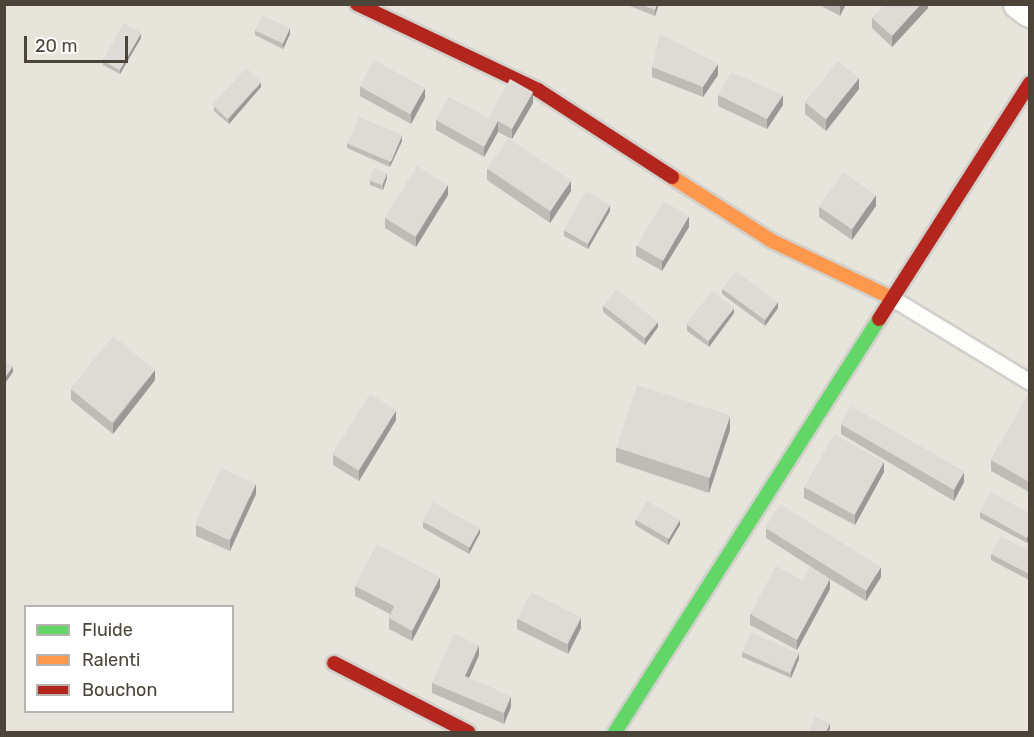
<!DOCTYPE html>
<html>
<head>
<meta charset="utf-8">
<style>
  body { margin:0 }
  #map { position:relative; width:1034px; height:737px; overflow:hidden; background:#f4f2ee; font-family:Rubik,sans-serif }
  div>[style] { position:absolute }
  .residential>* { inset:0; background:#e7e4dc }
  .roads { filter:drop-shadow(2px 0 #d2d0cb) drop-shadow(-2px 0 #d2d0cb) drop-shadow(0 2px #d2d0cb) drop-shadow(0 -2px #d2d0cb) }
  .lane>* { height:15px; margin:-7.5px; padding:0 7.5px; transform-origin:7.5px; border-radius:7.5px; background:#fdfdfc }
  .street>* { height:30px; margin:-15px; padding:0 15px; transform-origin:15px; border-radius:15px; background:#fdfdfc }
  .fast>* { height:14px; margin:-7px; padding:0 7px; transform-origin:7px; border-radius:7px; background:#63d668 }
  .slow>* { height:14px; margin:-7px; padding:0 7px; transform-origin:7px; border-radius:7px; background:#ff974d }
  .jam>* { height:14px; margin:-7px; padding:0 7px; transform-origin:7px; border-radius:7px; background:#b3261e }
  .wall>* { inset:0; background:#bfbcb8 }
  .shaded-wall>* { inset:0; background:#9b9996 }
  .building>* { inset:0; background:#dedbd6; transform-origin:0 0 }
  span { translate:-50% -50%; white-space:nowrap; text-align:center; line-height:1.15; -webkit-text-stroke:4.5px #fff; paint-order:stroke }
  .frame { position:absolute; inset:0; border:6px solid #4b4439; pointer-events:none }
  .legend { position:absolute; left:24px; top:605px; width:210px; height:108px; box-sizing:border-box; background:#fff; border:2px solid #b7b4b0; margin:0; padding:8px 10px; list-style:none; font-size:18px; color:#4b4439 }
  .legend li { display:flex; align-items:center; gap:12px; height:30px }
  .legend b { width:30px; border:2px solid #b7b4b0 }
  .scale { position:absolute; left:24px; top:36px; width:104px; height:27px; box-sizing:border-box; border:3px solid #4b4439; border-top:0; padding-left:8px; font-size:18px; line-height:21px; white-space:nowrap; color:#4b4439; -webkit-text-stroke:4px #fff; paint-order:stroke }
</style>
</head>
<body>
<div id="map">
  <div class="residential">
    <i style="clip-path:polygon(evenodd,4px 5px,1029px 5px,1029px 732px,5px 732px,4px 5px,26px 606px,232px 606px,232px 712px,26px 712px,26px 606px)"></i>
  </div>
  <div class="roads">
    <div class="lane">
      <i style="left:892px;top:298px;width:162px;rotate:31.3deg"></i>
    </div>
    <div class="street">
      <i style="left:1019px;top:4px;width:14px;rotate:36deg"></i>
    </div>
    <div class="fast">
      <i style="left:615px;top:732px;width:490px;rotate:-57.4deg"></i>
    </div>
    <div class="slow">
      <i style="left:672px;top:177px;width:119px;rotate:32.6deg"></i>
      <i style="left:772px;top:241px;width:133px;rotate:25.4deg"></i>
    </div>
    <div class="jam">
      <i style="left:357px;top:4px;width:200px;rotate:25.4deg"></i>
      <i style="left:538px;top:90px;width:160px;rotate:33deg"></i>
      <i style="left:879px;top:319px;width:280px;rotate:-57.4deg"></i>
      <i style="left:334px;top:663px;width:151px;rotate:27.2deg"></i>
    </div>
  </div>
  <div class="wall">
    <i style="clip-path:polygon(630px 4px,659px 4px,655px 16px,630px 6px)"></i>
    <i style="clip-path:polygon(818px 4px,846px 4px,840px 16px)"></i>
    <i style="clip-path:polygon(928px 4px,928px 8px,892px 47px,872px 28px,872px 18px)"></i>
    <i style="clip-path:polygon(255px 30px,290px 34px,283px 49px,255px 35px)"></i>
    <i style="clip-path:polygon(141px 38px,120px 74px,103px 65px,103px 60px)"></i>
    <i style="clip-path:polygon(652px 67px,718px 75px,703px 97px,652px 77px)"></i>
    <i style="clip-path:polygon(360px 86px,425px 98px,411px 124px,360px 96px)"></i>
    <i style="clip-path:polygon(261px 87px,229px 124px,214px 111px,214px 106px)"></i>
    <i style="clip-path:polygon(859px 89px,826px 131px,805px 114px,805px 103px)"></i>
    <i style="clip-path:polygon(718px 95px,783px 105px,767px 129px,718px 106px)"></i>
    <i style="clip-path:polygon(533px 103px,512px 139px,498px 132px,484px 157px,436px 130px,436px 120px,489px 118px)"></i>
    <i style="clip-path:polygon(402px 141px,390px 167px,347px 148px,347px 143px)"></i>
    <i style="clip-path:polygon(487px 169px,571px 191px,550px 223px,487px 180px)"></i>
    <i style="clip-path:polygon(387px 178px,383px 190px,370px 185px,370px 180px)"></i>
    <i style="clip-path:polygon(448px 195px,416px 247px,385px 228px,385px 218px)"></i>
    <i style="clip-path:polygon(876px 206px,852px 240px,819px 217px,819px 207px)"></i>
    <i style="clip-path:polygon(610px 211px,588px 249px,564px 236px,564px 230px)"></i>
    <i style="clip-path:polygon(689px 227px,662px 271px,636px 256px,636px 246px)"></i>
    <i style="clip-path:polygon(722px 289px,778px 308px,765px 326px,722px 294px)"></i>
    <i style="clip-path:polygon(603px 306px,658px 327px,645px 345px,603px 312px)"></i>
    <i style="clip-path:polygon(734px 313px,709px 347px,687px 331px,687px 325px)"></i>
    <i style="clip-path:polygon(155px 380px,113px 434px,71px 400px,71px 390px)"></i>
    <i style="clip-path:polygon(1029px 395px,1029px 492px,991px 471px,991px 460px)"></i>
    <i style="clip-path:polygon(396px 420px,359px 481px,333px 465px,333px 455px)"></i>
    <i style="clip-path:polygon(841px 424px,964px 482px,954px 501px,841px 434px)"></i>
    <i style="clip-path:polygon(730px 430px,709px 493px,616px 462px,616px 448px)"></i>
    <i style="clip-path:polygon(884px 472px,855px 525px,804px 498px,804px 487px)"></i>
    <i style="clip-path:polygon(256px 494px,230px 551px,196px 536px,196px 525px)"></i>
    <i style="clip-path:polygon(980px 512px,1029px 513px,1027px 543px,980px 518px)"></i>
    <i style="clip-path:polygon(635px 520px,680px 525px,668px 545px,635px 525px)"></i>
    <i style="clip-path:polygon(423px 522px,480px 533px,469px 554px,423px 528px)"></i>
    <i style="clip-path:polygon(766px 528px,881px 577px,866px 601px,830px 579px,830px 589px,797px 650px,750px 625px,750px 614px,827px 577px,766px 538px)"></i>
    <i style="clip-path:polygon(1029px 551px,1029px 580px,991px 560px,991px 554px)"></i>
    <i style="clip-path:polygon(355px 586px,440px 587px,412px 641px,389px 629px,389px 618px,390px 614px,355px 596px)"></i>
    <i style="clip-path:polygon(517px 619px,581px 628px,568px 654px,517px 629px)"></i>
    <i style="clip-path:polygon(742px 652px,799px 659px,791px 678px,742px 657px)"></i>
    <i style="clip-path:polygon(479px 655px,469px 678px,511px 707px,504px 724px,432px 693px,432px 683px)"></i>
  </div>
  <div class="shaded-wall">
    <i style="clip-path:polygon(657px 4px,659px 4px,655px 16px,655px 10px)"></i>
    <i style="clip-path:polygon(841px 4px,846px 4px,840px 16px,840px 6px)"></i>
    <i style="clip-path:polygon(921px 4px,928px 4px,928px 8px,892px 47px,892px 36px)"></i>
    <i style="clip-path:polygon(290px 28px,290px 34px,283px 49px,283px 44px)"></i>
    <i style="clip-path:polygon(141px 33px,141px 38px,120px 74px,120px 69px)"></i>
    <i style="clip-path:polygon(718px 64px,718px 75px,703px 97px,703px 87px)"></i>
    <i style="clip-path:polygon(859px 78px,859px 89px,826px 131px,826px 120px)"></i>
    <i style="clip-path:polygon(261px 82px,261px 87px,229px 124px,229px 119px)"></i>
    <i style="clip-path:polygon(425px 88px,425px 98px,411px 124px,411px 113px)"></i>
    <i style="clip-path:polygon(533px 92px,533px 103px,512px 139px,512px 129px)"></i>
    <i style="clip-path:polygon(783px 95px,783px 105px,767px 129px,767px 119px)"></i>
    <i style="clip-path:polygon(498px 121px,498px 132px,484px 157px,484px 147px)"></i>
    <i style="clip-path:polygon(402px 135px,402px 141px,390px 167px,390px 162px)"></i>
    <i style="clip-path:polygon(387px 173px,387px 178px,383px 190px,383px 184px)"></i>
    <i style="clip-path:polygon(571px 181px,571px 191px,550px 223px,550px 212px)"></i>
    <i style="clip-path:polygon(448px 185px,448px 195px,416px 247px,416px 237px)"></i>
    <i style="clip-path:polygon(876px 195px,876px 206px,852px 240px,852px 230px)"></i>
    <i style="clip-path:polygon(610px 205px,610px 211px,588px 249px,588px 244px)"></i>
    <i style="clip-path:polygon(689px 216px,689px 227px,662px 271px,662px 261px)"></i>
    <i style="clip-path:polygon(778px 302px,778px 308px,765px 326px,765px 321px)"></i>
    <i style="clip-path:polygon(734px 308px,734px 313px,709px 347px,709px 341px)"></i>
    <i style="clip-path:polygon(658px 322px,658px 327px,645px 345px,645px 339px)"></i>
    <i style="clip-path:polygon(13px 366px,13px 372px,4px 385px,4px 379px)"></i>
    <i style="clip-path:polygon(155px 370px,155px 380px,113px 434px,113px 424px)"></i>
    <i style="clip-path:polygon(396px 410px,396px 420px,359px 481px,359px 470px)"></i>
    <i style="clip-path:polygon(730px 416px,730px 430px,709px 493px,709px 478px)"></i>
    <i style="clip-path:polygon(884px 462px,884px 472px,855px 525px,855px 515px)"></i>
    <i style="clip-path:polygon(964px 472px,964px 482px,954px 501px,954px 490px)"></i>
    <i style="clip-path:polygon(256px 484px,256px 494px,230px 551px,230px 541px)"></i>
    <i style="clip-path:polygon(680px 520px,680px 525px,668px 545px,668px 539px)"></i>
    <i style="clip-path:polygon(480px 528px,480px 533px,469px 554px,469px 548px)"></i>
    <i style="clip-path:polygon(1029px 533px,1029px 539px,1027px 543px,1027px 538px)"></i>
    <i style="clip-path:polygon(881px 567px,881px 577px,866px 601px,866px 591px)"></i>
    <i style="clip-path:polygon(440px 577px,440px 587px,412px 641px,412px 631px)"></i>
    <i style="clip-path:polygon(830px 579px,830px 589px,797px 650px,797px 640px)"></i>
    <i style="clip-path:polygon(581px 618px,581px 628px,568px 654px,568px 644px)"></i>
    <i style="clip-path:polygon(479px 645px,479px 655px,465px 687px,465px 676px)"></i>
    <i style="clip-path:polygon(799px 653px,799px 659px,791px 678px,791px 673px)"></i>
    <i style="clip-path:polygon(511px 696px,511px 707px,504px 724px,504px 713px)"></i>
    <i style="clip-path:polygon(830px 723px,830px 729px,828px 732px,826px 732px)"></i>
  </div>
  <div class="building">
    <i style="clip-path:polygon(640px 4px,657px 4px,655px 10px)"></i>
    <i style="clip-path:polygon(884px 4px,921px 4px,892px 36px,872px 18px)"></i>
    <i style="left:262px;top:15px;width:31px;height:17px;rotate:25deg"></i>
    <i style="left:124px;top:23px;width:20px;height:43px;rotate:30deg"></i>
    <i style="clip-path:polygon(660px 34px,718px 64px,703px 87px,652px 67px)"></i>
    <i style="left:374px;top:60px;width:58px;height:30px;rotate:29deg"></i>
    <i style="left:838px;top:61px;width:27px;height:53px;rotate:39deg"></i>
    <i style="left:246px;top:68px;width:21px;height:50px;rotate:43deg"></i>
    <i style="clip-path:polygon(731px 72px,783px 95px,767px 119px,718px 95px)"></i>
    <i style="clip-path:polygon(510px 79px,533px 92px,512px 129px,498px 121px,484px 147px,436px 120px,449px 97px,489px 118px)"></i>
    <i style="left:359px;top:117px;width:47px;height:29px;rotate:23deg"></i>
    <i style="left:508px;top:138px;width:76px;height:37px;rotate:34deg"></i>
    <i style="left:417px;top:166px;width:36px;height:61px;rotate:32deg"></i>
    <i style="left:374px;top:168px;width:14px;height:13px;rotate:21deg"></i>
    <i style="left:843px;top:172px;width:40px;height:42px;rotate:35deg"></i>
    <i style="left:586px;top:191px;width:28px;height:45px;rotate:30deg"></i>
    <i style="left:663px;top:201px;width:30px;height:52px;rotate:30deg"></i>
    <i style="left:735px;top:271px;width:53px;height:22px;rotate:36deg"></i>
    <i style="left:616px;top:289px;width:53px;height:21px;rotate:38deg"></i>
    <i style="left:712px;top:291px;width:28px;height:42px;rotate:38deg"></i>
    <i style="left:113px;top:336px;width:54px;height:68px;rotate:39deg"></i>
    <i style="clip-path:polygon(4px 360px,13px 366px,4px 379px)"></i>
    <i style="left:637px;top:385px;width:98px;height:66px;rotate:18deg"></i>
    <i style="left:370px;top:394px;width:31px;height:71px;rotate:32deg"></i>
    <i style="clip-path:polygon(1028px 394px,1029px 395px,1029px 482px,991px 460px)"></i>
    <i style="left:851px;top:406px;width:131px;height:21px;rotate:30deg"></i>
    <i style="left:834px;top:434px;width:57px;height:61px;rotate:29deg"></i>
    <i style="left:221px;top:468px;width:38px;height:62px;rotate:25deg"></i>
    <i style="clip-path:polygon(991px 492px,1029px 513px,1029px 533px,1027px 538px,980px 512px)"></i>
    <i style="left:647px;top:501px;width:38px;height:22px;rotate:30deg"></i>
    <i style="left:433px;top:502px;width:54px;height:22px;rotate:29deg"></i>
    <i style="left:780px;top:504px;width:119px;height:28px;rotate:32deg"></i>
    <i style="clip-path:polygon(1001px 536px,1029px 551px,1029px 574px,991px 554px)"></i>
    <i style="clip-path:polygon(377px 544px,440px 577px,412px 631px,389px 618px,394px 606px,355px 586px)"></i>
    <i style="clip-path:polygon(776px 566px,803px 581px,810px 567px,830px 579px,797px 640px,750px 614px)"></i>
    <i style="left:531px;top:592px;width:56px;height:30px;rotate:27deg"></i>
    <i style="left:751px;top:632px;width:52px;height:22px;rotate:24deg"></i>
    <i style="clip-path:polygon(454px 634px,479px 645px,465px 676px,511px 696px,504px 713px,432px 683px)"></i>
    <i style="clip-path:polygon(815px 717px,830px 723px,826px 732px,808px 732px)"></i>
  </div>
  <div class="frame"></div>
  <ul class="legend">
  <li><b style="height:8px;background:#63d668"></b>Fluide</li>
  <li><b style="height:8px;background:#ff974d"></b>Ralenti</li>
  <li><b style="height:8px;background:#b3261e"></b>Bouchon</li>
  </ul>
  <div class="scale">20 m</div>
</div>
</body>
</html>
